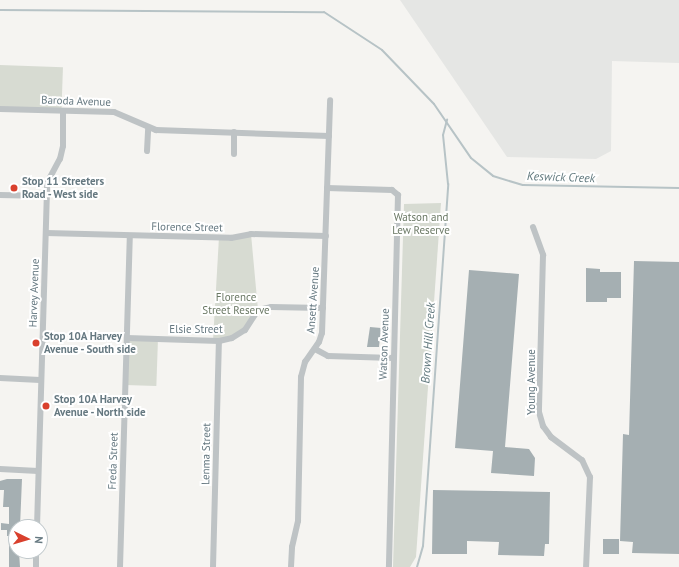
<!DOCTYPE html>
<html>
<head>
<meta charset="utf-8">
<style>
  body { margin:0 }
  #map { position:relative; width:679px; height:567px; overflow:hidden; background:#f5f4f1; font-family:"PT Sans",sans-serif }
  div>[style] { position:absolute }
  .built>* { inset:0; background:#e5e6e4 }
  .green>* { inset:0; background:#d7dbd2; transform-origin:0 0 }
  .stream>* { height:2px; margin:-1px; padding:0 1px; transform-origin:1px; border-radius:1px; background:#b7c3c6 }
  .building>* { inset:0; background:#a5afb2; transform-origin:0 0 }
  .street>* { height:6px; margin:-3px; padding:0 3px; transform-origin:3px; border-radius:3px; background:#bec3c5 }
  .dots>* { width:11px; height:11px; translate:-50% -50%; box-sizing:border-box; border:2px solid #fff; border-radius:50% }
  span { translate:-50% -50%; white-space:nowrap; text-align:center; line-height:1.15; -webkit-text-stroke:4px #fff; paint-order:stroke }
  .street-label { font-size:11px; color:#657880 }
  .poi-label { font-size:11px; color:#657880; font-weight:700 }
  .left { translate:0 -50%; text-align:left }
  .park-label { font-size:11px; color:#6a7864 }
  .water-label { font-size:12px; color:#61797e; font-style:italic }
  .north { position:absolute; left:8px; top:519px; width:40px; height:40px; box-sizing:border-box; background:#fff; border:1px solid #c1c9cc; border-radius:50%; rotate:95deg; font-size:11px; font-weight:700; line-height:16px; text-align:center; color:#657880 }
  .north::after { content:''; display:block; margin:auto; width:14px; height:18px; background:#d9402d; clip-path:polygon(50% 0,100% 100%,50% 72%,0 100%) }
</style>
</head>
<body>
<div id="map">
  <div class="built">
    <i style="clip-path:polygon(400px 0,679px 0,679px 63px,612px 61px,611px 151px,596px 159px,507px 157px)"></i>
  </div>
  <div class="green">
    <i style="left:0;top:65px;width:63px;height:44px;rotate:2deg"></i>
    <i style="clip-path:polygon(441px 203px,416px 557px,410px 567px,393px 567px,404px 204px)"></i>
    <i style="clip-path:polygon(251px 234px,258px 310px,245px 330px,232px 338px,213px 341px,219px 237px)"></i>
    <i style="left:127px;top:338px;width:31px;height:47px;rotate:2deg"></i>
  </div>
  <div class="stream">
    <i style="left:0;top:10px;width:324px;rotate:0.4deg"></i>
    <i style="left:324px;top:12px;width:69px;rotate:33.2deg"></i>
    <i style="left:382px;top:50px;width:75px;rotate:46.1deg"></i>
    <i style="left:434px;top:104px;width:65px;rotate:55.6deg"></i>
    <i style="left:471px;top:158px;width:28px;rotate:39deg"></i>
    <i style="left:493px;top:176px;width:31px;rotate:17deg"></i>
    <i style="left:523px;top:185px;width:156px;rotate:1.1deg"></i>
    <i style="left:417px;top:567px;width:22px;rotate:-74deg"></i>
    <i style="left:423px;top:546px;width:363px;rotate:-86deg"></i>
    <i style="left:448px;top:184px;width:49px;rotate:-95.8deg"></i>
    <i style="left:443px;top:135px;width:16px;rotate:-75deg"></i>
  </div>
  <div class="building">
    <i style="clip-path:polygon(634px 261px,679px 262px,679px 554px,632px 553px,633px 542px,620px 541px,623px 434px,629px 435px)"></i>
    <i style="clip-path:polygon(586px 268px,600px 269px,600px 272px,621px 272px,621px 298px,607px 298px,607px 302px,586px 302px)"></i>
    <i style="clip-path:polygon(469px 270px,519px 274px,505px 447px,529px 449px,535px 458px,534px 476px,491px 473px,493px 451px,455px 448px)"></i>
    <i style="clip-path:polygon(370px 327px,381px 328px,379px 347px,367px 347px)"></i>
    <i style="clip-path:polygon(7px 479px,22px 479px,20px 527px,16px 527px,16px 551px,19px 551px,20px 567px,9px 567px,9px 536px,7px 536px,7px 530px,1px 530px,1px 523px,9px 524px,9px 507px,3px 507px,4px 490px,0 490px,0 481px)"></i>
    <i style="clip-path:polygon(433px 490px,550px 492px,549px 544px,545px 544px,544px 556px,498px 555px,499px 542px,467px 541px,467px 554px,432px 554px)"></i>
    <i style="left:603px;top:539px;width:16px;height:15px"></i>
  </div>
  <div class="street">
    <i style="left:0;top:109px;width:114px;rotate:1.5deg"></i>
    <i style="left:114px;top:112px;width:46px;rotate:23.2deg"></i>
    <i style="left:156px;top:130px;width:173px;rotate:2deg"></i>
    <i style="left:147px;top:151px;width:22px;rotate:-87deg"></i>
    <i style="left:234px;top:154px;width:22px;rotate:-90deg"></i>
    <i style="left:327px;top:188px;width:65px;rotate:1.8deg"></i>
    <i style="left:392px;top:190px;width:8px;rotate:40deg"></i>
    <i style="left:398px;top:195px;width:372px;rotate:91.4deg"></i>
    <i style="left:0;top:195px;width:46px;rotate:1.2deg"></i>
    <i style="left:533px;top:227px;width:30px;rotate:70deg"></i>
    <i style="left:543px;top:255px;width:157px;rotate:91.5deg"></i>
    <i style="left:539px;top:412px;width:15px;rotate:74deg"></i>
    <i style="left:543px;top:426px;width:14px;rotate:54deg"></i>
    <i style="left:551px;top:437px;width:39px;rotate:37deg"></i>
    <i style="left:582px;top:460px;width:19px;rotate:65deg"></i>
    <i style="left:590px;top:477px;width:90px;rotate:92.5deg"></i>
    <i style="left:46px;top:233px;width:185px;rotate:1.5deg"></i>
    <i style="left:231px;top:238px;width:20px;rotate:-11deg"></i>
    <i style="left:251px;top:234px;width:75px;rotate:1.5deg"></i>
    <i style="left:127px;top:338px;width:92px;rotate:1.9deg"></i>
    <i style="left:219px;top:341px;width:13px;rotate:-13deg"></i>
    <i style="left:232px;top:338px;width:15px;rotate:-32deg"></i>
    <i style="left:245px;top:330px;width:24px;rotate:-57deg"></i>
    <i style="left:258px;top:310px;width:13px;rotate:-13deg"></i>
    <i style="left:271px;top:307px;width:52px;rotate:1.1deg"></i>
    <i style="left:315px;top:349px;width:15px;rotate:28deg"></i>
    <i style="left:328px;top:356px;width:65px;rotate:1.8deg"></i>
    <i style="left:0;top:378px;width:40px;rotate:2.9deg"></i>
    <i style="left:0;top:469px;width:38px;rotate:3deg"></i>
    <i style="left:37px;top:527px;width:344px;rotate:-88.3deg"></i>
    <i style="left:47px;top:183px;width:27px;rotate:-62deg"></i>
    <i style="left:60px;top:159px;width:13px;rotate:-77deg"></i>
    <i style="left:63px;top:146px;width:35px;rotate:-90deg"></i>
    <i style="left:36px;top:567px;width:16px;rotate:-90deg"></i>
    <i style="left:120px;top:567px;width:331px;rotate:-88.3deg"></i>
    <i style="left:213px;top:567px;width:226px;rotate:-88.5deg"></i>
    <i style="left:291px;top:567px;width:20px;rotate:-87deg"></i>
    <i style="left:292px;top:547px;width:27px;rotate:-77deg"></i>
    <i style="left:298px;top:521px;width:144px;rotate:-88.8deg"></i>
    <i style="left:301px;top:377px;width:16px;rotate:-75deg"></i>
    <i style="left:305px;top:362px;width:24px;rotate:-55deg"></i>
    <i style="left:319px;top:342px;width:9px;rotate:-72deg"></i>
    <i style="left:322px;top:333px;width:233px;rotate:-88deg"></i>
  </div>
  <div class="dots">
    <i style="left:14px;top:188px;background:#d9402d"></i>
    <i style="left:36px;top:343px;background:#d9402d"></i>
    <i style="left:46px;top:406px;background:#d9402d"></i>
  </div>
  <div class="street-label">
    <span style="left:76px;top:101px;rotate:2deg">Baroda Avenue</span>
    <span style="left:187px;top:227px;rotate:1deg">Florence Street</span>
    <span style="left:34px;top:293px;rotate:-88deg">Harvey Avenue</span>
    <span style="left:313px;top:300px;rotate:-86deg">Ansett Avenue</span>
    <span style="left:196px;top:329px">Elsie Street</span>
    <span style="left:384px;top:344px;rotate:-88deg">Watson Avenue</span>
    <span style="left:531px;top:382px;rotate:-90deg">Young Avenue</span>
    <span style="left:206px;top:454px;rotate:-89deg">Lenma Street</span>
    <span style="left:113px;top:461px;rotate:-88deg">Freda Street</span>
  </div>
  <div class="poi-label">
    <span class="left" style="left:22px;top:188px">Stop 11 Streeters<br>Road - West side</span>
    <span class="left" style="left:44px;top:343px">Stop 10A Harvey<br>Avenue - South side</span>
    <span class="left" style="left:54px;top:406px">Stop 10A Harvey<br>Avenue - North side</span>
  </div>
  <div class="park-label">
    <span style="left:421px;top:224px">Watson and<br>Lew Reserve</span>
    <span style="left:236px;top:304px">Florence<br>Street Reserve</span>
  </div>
  <div class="water-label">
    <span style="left:561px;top:177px;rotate:2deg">Keswick Creek</span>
    <span style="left:428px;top:343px;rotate:-86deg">Brown Hill Creek</span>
  </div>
  <div class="north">N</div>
</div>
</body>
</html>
